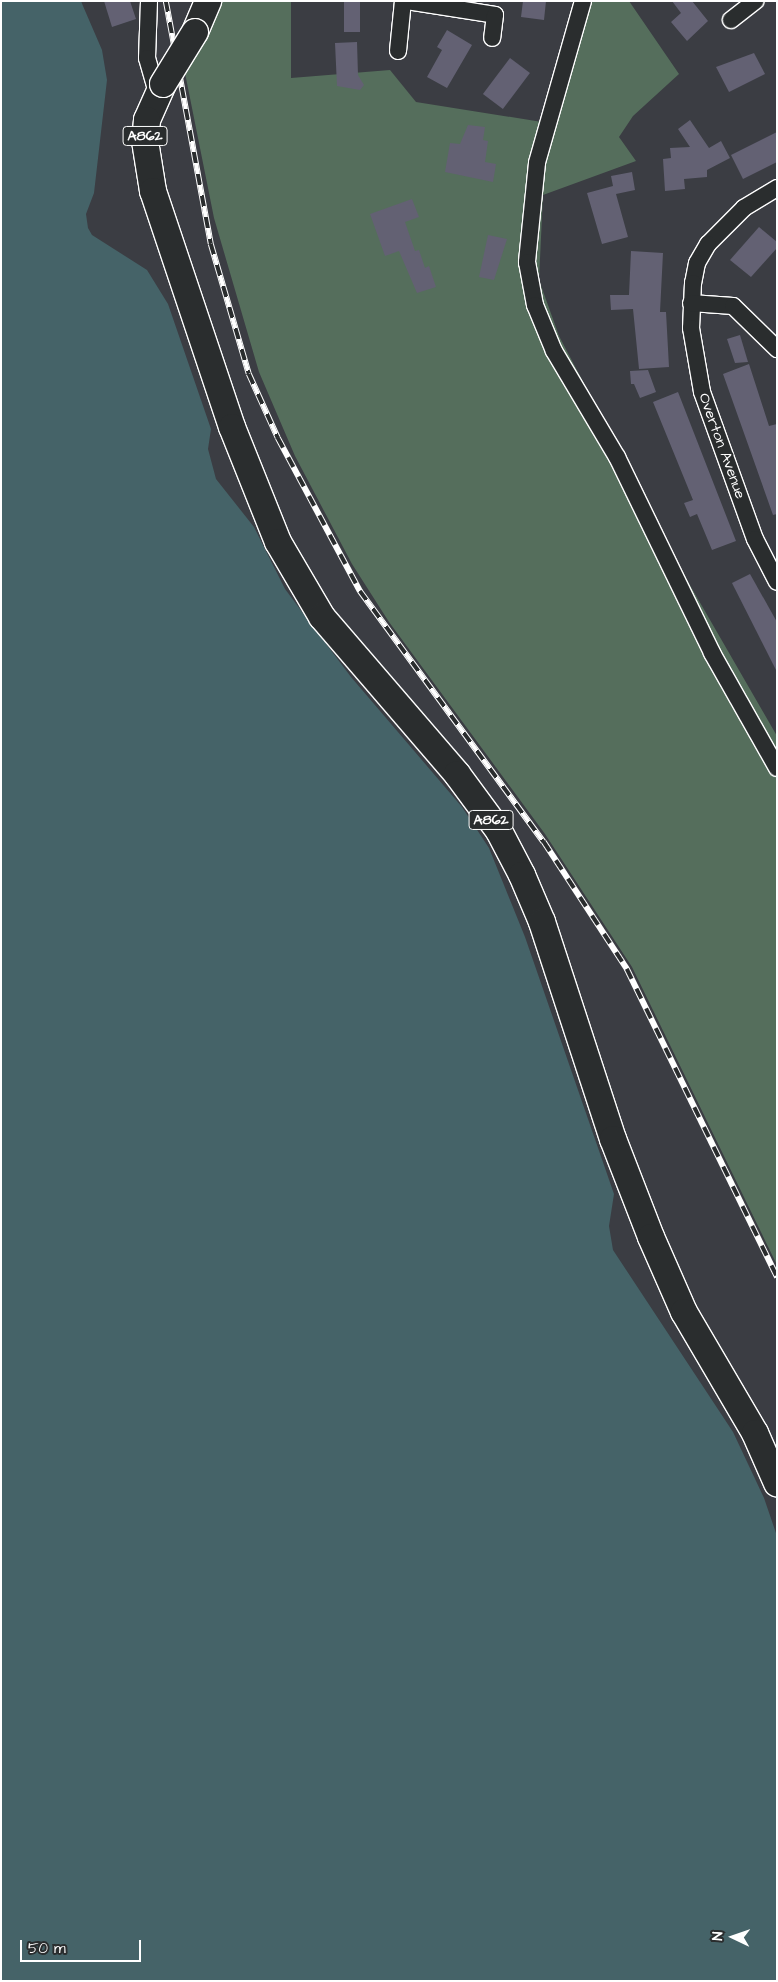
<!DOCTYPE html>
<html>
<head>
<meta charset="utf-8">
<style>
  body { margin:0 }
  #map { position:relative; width:778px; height:1982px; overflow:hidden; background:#3b3d43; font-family:"Architects Daughter",sans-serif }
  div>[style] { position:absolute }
  .green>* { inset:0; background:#556e5c }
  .water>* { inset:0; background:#456368 }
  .building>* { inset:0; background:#636173; transform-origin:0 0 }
  .roads { filter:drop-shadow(1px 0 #fff) drop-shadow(-1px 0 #fff) drop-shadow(0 1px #fff) drop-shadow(0 -1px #fff) }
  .street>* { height:16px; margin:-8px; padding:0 8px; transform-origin:8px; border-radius:8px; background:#2a2d2e }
  .primary>* { height:26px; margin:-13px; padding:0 13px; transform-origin:13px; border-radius:13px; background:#2a2d2e }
  .rail>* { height:5.5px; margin-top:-2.75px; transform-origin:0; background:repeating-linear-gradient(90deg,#2a2d2e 0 11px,#fff 0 22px); box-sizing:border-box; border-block:1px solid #fff }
  .bridges { filter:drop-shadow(1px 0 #fff) drop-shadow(-1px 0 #fff) drop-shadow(0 1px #fff) drop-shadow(0 -1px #fff) }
  .primary-bridge>* { height:26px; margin:-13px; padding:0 13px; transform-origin:13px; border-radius:13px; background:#2a2d2e }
  span { translate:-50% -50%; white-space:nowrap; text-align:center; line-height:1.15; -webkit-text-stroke:4px #2a2d2e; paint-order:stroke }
  .shield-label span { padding:1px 4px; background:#2a2d2e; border:1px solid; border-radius:4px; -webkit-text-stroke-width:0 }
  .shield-label { font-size:14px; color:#fff; font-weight:700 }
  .street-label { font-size:15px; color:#fff }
  .frame { position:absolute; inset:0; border:2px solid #fff; pointer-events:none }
  .north { position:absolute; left:708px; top:1912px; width:50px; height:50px; -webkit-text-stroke:4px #2a2d2e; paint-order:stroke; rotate:273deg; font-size:14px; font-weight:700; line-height:20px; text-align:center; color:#fff }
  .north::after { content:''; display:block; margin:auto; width:18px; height:22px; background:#fff; clip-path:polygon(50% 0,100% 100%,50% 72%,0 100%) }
  .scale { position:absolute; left:20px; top:1940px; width:121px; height:22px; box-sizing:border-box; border:2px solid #fff; border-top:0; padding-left:6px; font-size:15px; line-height:18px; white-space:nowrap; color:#fff; -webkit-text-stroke:4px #2a2d2e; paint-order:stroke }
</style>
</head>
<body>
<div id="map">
  <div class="green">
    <i style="clip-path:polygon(217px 1px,291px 1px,291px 78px,390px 70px,416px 102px,542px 122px,574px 1px,629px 1px,679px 74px,633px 116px,619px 137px,636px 161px,543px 195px,539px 280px,559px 336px,691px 587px,777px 736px,777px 1265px,632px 967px,545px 834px,389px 622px,352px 564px,295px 456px,259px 372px,214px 218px,184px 68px)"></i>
  </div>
  <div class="water">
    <i style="clip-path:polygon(1px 1px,81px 1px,83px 6px,102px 50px,107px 80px,94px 193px,86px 214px,88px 228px,92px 235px,147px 270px,168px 304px,211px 429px,208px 449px,216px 479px,254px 527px,285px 589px,351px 677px,462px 807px,489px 848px,525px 937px,614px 1194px,609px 1226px,613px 1250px,733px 1432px,764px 1498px,777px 1536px,777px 1981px,1px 1981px)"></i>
  </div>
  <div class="building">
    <i style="clip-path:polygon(104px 1px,130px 1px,136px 19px,112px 27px)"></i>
    <i style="left:344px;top:1px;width:16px;height:31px"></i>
    <i style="clip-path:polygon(523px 1px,546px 1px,544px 20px,521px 17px)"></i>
    <i style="clip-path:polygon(672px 1px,692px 1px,708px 21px,687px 41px,671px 22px,681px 13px)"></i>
    <i style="clip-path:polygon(447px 30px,472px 45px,447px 88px,427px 77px,442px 50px,437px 47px)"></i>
    <i style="clip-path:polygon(357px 42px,358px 75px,364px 85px,360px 90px,337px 86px,335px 43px)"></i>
    <i style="clip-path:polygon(754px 53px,765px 74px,729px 92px,716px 67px)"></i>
    <i style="left:510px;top:58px;width:25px;height:45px;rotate:37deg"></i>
    <i style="clip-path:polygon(690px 120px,709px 148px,721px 141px,730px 158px,707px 170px,707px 177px,684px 179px,685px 189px,665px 191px,663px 159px,671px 158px,670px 148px,690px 147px,678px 129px)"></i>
    <i style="clip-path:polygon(468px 125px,485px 127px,483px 140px,488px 141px,485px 162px,496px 164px,493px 182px,445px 172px,450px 143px,460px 144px)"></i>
    <i style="clip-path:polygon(777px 132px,777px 162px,743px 179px,731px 155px)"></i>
    <i style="clip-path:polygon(632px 172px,635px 190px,616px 194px,628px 237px,602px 244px,587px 193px,613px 186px,611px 176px)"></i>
    <i style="clip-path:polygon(412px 199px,419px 217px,405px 222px,415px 251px,419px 250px,425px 268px,429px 266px,436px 287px,417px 293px,399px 251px,385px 256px,370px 214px)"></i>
    <i style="clip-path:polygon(759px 227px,777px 242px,777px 248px,751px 277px,730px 260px)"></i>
    <i style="clip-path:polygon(488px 235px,507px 239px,494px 280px,479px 277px)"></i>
    <i style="clip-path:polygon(631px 251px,663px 253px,660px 312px,666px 312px,669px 367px,639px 369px,633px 309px,611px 310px,610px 295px,629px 295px)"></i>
    <i style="clip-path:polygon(740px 335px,748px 362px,735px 363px,727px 339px)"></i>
    <i style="clip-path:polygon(749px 364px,769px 426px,777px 424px,777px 514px,773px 515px,723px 374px)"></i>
    <i style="clip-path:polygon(648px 370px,656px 392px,640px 398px,634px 384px,631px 384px,630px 371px)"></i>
    <i style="clip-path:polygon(678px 392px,736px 541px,712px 550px,697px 514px,690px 517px,684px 503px,693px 500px,653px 402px)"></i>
    <i style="clip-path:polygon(750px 574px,777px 622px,777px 672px,732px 583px)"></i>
  </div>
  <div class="roads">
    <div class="street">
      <i style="left:149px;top:1px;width:57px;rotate:92deg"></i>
      <i style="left:147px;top:58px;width:36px;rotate:74deg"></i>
      <i style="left:407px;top:1px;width:89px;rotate:9deg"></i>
      <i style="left:495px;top:15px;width:23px;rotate:97deg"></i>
      <i style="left:583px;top:1px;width:168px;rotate:105.9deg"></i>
      <i style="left:537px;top:163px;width:100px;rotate:95.8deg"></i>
      <i style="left:527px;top:262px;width:44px;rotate:79.5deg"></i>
      <i style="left:535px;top:305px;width:50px;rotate:67.6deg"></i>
      <i style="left:554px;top:351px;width:123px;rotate:59.3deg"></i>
      <i style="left:617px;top:457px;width:218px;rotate:64.1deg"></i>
      <i style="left:712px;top:653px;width:132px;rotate:60.5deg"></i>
      <i style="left:731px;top:20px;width:31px;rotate:-38deg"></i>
      <i style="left:398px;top:51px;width:50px;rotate:-84.3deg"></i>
      <i style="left:777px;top:188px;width:39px;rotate:149deg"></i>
      <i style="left:744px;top:208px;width:51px;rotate:135deg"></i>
      <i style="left:708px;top:244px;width:22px;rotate:120deg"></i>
      <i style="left:697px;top:263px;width:20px;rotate:101deg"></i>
      <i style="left:693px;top:283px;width:45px;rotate:92.5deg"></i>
      <i style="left:691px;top:328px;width:65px;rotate:80.2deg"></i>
      <i style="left:702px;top:392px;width:156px;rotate:70.2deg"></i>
      <i style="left:755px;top:539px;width:48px;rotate:62.9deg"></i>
      <i style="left:691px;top:303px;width:42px;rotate:4.1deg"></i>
      <i style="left:733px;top:306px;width:62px;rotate:44.3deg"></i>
    </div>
    <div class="primary">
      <i style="left:195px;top:32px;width:34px;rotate:-67deg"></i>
      <i style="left:163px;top:84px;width:39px;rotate:114deg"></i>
      <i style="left:147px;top:120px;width:21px;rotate:95deg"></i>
      <i style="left:145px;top:141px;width:51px;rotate:80.9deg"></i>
      <i style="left:153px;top:191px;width:249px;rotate:71.5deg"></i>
      <i style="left:232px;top:427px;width:124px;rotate:68.2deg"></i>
      <i style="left:278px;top:542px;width:87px;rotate:59.6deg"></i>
      <i style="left:322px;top:617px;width:207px;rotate:49.3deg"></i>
      <i style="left:457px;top:774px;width:71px;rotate:53.6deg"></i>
      <i style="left:499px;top:831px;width:50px;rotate:62.4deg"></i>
      <i style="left:522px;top:875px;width:51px;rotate:66.9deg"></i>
      <i style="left:542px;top:922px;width:228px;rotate:71.9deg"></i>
      <i style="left:613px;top:1139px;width:105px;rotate:68.8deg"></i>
      <i style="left:651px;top:1237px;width:82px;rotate:66.3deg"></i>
      <i style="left:684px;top:1312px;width:140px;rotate:59.6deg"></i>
      <i style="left:755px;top:1433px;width:55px;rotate:66.3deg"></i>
    </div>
  </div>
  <div class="rail">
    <i style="left:166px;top:1px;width:247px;rotate:79.5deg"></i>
    <i style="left:211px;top:244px;width:135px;rotate:73.7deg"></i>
    <i style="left:249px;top:374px;width:70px;rotate:65.6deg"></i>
    <i style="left:278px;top:438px;width:174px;rotate:61.8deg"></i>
    <i style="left:360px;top:591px;width:311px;rotate:53.8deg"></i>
    <i style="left:544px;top:842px;width:152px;rotate:56.8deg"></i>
    <i style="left:627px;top:969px;width:343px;rotate:64deg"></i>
  </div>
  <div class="bridges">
    <div class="primary-bridge">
      <i style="left:163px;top:84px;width:61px;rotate:-58.4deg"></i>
    </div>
  </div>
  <div class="shield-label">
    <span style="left:145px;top:136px">A862</span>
    <span style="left:491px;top:820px">A862</span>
  </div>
  <div class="street-label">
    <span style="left:722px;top:446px;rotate:70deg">Overton Avenue</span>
  </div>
  <div class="frame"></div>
  <div class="north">N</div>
  <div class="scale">50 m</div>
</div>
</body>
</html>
